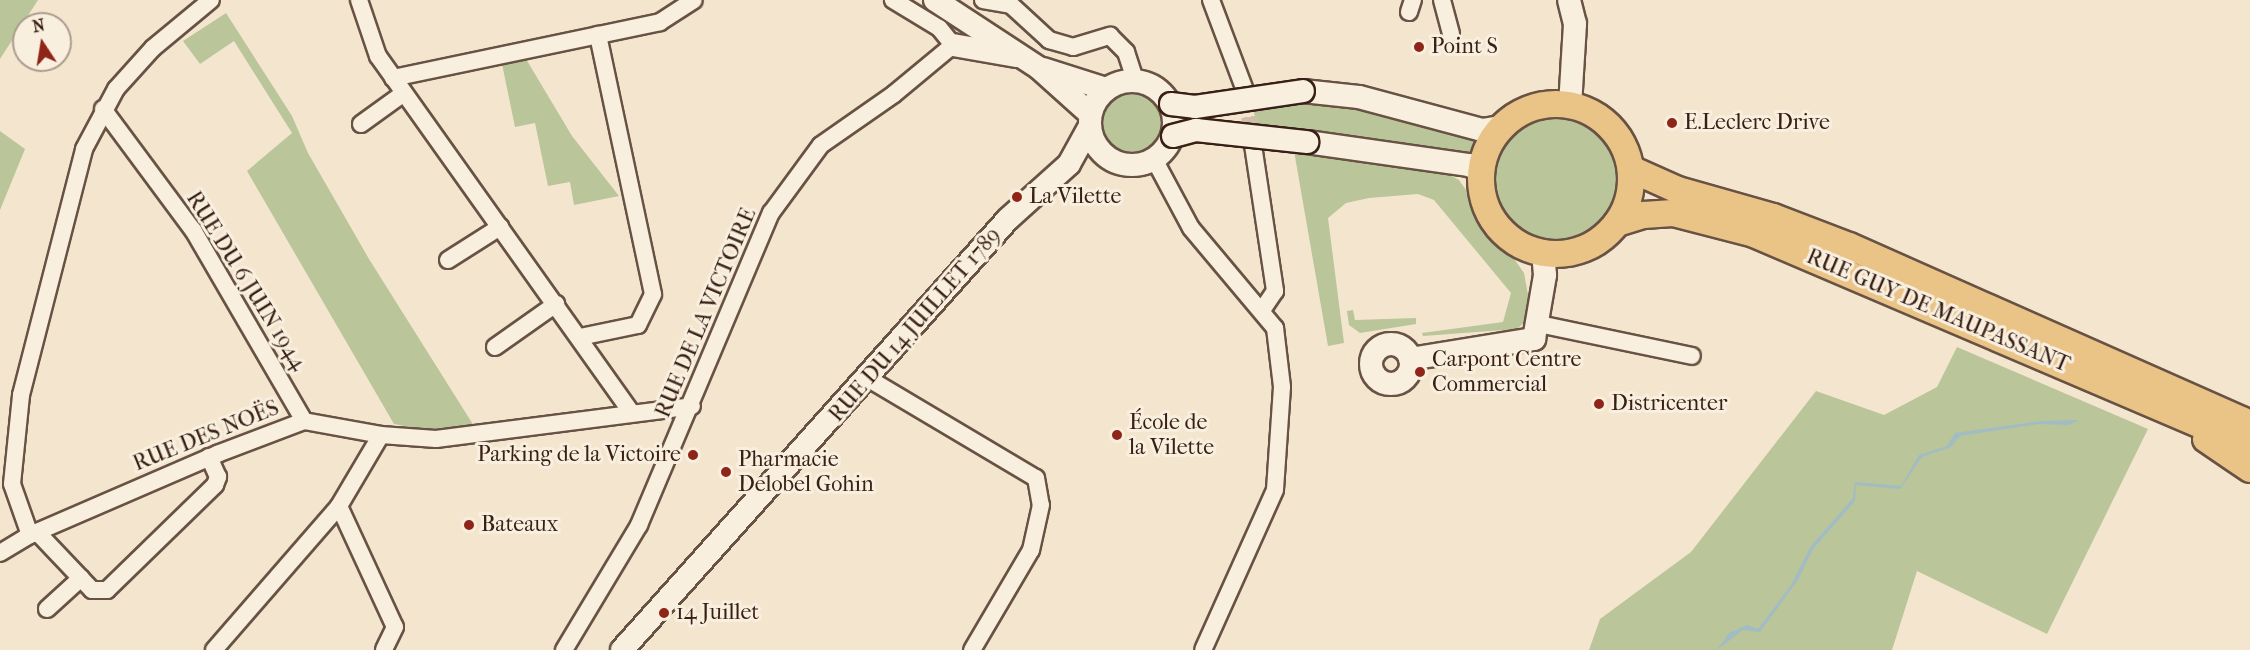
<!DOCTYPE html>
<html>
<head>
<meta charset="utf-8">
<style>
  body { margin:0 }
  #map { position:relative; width:2250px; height:650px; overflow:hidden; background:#f4e6ce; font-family:"IM FELL French Canon",serif }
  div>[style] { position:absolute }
  .green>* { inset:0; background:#bac59a }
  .round { border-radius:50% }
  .water>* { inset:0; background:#a2bcc3 }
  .street-tunnel>* { height:16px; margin-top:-8px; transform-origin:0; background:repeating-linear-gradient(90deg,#cfbea9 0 16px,transparent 0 24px) }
  .roads { filter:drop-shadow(2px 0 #685244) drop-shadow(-2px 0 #685244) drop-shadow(0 2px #685244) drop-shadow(0 -2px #685244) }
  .street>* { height:16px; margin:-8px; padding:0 8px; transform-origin:8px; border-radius:8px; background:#f8efdf }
  .secondary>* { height:22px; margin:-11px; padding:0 11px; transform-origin:11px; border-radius:11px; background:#f8efdf }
  .secondary>.ring { margin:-11px; padding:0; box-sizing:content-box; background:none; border:22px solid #f8efdf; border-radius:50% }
  .primary>* { height:26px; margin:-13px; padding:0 13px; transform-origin:13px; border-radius:13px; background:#eac387 }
  .primary>.ring { margin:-13px; padding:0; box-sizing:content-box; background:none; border:26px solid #eac387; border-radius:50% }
  .bridges { filter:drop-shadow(2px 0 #392016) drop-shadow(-2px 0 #392016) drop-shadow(0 2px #392016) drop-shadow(0 -2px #392016) }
  .secondary-bridge>* { height:22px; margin:-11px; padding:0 11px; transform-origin:11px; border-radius:11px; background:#f8efdf }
  .dots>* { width:16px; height:16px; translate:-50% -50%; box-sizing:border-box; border:3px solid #f8efdf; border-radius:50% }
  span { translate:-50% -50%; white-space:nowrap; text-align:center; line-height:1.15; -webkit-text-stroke:6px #f8efdf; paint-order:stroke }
  .poi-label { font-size:22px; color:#392016 }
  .left { translate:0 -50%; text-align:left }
  .right { translate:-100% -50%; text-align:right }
  .street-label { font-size:22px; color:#392016 }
  .north { position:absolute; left:12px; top:12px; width:60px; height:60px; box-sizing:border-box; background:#f8efdf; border:2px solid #ac9c8f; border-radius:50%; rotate:348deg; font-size:16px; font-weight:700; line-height:24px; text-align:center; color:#392016 }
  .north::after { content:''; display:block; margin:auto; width:21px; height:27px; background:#8f2418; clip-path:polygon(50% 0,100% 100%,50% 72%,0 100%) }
</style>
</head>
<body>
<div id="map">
  <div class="green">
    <i style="clip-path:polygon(0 0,38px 0,0 59px)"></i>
    <i style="clip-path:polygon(226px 13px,292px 116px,308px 153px,369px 259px,474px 426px,421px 429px,394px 424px,247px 171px,292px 133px,234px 41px,200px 64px,183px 41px)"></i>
    <i style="clip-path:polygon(526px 59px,572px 136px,619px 196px,574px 205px,570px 182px,548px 186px,535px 123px,515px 127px,502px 64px)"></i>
    <i class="round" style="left:1102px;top:90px;width:62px;height:62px"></i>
    <i style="clip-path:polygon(1281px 100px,1353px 105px,1474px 139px,1470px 154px,1256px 124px,1253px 106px)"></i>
    <i class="round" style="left:1492px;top:116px;width:126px;height:126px"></i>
    <i style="clip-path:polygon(0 131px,25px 149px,0 210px)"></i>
    <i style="clip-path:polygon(1294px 151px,1444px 172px,1459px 180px,1524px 273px,1529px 300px,1525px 322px,1517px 329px,1423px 336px,1422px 333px,1503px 322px,1511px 293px,1434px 200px,1418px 194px,1369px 198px,1346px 203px,1328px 218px,1344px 343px,1328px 346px)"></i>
    <i style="clip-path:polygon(1353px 310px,1355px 320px,1416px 318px,1416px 324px,1360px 333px,1349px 325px,1347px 311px)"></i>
    <i style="clip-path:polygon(1957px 347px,2148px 429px,2047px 634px,1917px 571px,1892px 650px,1589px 650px,1600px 619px,1691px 552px,1816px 391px,1884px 415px,1937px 387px)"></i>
  </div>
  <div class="water">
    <i style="clip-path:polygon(2079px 420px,2069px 425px,2039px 424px,1960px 436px,1951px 447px,1922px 457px,1900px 489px,1856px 485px,1855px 501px,1813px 549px,1798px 580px,1760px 632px,1743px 630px,1717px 650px,1729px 633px,1747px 625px,1758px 629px,1791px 585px,1811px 546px,1853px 498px,1855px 482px,1901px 486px,1919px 455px,1947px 446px,1955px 433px,2041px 421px)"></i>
  </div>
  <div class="street-tunnel">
    <i style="left:1246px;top:93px;width:52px;rotate:82.3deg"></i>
  </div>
  <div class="roads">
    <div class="street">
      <i style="left:359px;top:0;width:59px;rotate:71.3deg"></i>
      <i style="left:378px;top:56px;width:437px;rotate:54.6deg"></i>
      <i style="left:983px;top:0;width:28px;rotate:10deg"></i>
      <i style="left:1011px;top:5px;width:52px;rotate:42.6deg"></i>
      <i style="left:1049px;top:40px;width:25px;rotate:16deg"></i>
      <i style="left:1073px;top:47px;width:39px;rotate:-17deg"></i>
      <i style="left:1110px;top:36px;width:23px;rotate:45deg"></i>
      <i style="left:1126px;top:52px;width:29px;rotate:72deg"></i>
      <i style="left:1211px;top:0;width:99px;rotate:69.4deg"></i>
      <i style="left:1442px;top:0;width:35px;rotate:75deg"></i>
      <i style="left:1409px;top:12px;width:13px;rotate:-72deg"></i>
      <i style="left:393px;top:78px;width:273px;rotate:-11.8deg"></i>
      <i style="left:660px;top:22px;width:40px;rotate:-32.9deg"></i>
      <i style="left:103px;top:109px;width:151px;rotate:53.4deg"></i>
      <i style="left:193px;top:230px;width:221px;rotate:59.8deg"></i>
      <i style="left:361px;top:124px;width:53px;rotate:-35.8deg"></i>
      <i style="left:1253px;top:145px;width:148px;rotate:81.4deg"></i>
      <i style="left:1275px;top:291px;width:23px;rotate:124deg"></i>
      <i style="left:1154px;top:159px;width:78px;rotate:61.8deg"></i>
      <i style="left:1191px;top:228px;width:131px;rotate:50deg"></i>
      <i style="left:1275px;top:328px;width:59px;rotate:83.2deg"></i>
      <i style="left:1282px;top:387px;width:103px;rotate:93.9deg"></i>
      <i style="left:1275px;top:490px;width:175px;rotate:114.2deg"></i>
      <i style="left:448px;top:260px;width:62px;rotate:-32.4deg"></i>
      <i style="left:1539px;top:324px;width:156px;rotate:11.8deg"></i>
      <i style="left:580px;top:337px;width:59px;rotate:-11.7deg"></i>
      <i style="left:638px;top:325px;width:34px;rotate:-64deg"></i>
      <i style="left:653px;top:294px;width:265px;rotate:-102deg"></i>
      <i style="left:495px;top:347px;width:75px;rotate:-35.2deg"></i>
      <i style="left:869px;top:379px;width:194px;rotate:30.7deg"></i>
      <i style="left:1036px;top:478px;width:27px;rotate:80deg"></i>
      <i style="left:1041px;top:505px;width:46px;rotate:102.5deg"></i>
      <i style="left:1031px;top:550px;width:116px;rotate:120.5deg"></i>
      <i style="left:339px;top:506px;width:133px;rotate:65.2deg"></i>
      <i style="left:395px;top:627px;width:25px;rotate:116deg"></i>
      <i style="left:37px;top:532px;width:80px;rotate:46.5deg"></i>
      <i style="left:92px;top:590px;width:15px"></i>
      <i style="left:107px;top:590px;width:151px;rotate:-44.2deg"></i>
      <i style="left:215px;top:485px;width:9px;rotate:-69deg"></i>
      <i style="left:218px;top:477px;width:22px;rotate:-114deg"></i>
      <i style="left:30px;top:535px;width:54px;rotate:-109.4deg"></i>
      <i style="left:12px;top:484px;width:89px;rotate:-84.2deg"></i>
      <i style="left:21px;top:395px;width:254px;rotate:-75.6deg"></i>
      <i style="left:84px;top:149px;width:68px;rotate:-61.9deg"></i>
      <i style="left:116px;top:89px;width:55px;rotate:-47.9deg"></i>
      <i style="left:153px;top:48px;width:75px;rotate:-39.6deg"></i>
      <i style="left:0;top:553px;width:35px;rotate:-31deg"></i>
      <i style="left:30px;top:535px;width:204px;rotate:-23.4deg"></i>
      <i style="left:217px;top:454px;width:93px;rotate:-20.8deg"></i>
      <i style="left:304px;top:421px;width:78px;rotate:10.3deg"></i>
      <i style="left:381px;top:435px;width:55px;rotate:4.2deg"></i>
      <i style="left:436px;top:439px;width:258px;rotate:-7.3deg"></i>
      <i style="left:47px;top:609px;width:46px;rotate:-42.4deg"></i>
      <i style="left:214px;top:650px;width:191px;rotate:-49deg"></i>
      <i style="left:339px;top:506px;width:82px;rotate:-59.4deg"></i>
      <i style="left:564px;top:650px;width:146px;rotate:-59deg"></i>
      <i style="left:639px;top:525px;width:339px;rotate:-67.1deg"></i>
      <i style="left:771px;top:213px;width:84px;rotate:-53.7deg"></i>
      <i style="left:821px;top:145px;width:89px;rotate:-34.9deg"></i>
      <i style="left:894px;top:94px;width:77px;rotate:-39.7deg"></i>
      <i style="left:953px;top:45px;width:22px;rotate:-129deg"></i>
      <i style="left:939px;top:28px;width:54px;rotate:-148.7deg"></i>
    </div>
    <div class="secondary">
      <i style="left:935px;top:0;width:124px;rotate:33.2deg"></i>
      <i style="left:1039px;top:68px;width:69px;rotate:42deg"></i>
      <i style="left:1569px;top:0;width:25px;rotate:76deg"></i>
      <i style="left:1575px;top:24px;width:82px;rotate:93.5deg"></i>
      <i style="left:953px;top:45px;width:64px;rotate:9.9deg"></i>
      <i style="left:1043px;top:69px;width:66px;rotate:17.6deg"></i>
      <i class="ring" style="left:1090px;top:81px;width:62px;height:62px"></i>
      <i style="left:1303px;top:91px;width:56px;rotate:6.1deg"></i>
      <i style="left:1359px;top:97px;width:127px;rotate:15deg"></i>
      <i style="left:1482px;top:130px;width:20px;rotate:-9deg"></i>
      <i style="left:1307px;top:142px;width:164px;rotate:8.1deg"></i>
      <i style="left:1469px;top:165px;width:13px;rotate:27deg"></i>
      <i class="ring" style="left:1371px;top:344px;width:18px;height:18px"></i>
      <i style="left:1410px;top:359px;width:126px;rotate:-9.2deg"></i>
      <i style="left:1534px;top:339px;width:65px;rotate:-80.2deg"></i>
      <i style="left:1545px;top:275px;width:22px;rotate:-95deg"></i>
      <i style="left:622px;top:650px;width:579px;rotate:-48.15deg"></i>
      <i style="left:1008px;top:219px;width:82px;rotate:-42deg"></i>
      <i style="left:1069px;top:164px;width:43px;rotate:-61.1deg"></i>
    </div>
    <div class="primary">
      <i class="ring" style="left:1481px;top:104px;width:124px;height:124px"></i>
      <i style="left:1631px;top:169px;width:51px;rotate:24.1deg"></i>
      <i style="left:1678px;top:190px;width:99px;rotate:15.9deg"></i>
      <i style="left:1773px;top:217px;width:81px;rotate:20.9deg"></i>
      <i style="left:1849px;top:246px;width:439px;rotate:23.9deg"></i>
      <i style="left:1617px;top:223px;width:28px;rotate:-17deg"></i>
      <i style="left:1644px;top:215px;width:29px;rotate:-4deg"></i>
      <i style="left:1673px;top:213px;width:84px;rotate:14.5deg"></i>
      <i style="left:1754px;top:234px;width:539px;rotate:23.14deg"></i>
      <i style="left:2206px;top:439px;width:53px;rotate:34.3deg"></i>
    </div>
  </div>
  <div class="bridges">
    <div class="secondary-bridge">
      <i style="left:1171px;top:104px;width:24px;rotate:7deg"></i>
      <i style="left:1195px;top:107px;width:109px;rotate:-8.4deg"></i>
      <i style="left:1173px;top:136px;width:24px;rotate:-15deg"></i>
      <i style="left:1196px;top:130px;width:112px;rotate:6.2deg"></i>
    </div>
  </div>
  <div class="dots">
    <i style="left:1419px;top:47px;background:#8f2418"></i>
    <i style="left:1672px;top:123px;background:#8f2418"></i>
    <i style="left:1017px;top:197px;background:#8f2418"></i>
    <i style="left:1420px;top:372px;background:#8f2418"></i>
    <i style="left:1599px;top:404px;background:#8f2418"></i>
    <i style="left:1117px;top:435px;background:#8f2418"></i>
    <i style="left:693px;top:455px;background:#8f2418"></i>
    <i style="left:726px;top:472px;background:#8f2418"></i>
    <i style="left:469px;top:525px;background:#8f2418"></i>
    <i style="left:664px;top:613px;background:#8f2418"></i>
  </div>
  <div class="poi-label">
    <span class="left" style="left:1431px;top:47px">Point S</span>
    <span class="left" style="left:1684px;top:123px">E.Leclerc Drive</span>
    <span class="left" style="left:1029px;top:197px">La Vilette</span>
    <span class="left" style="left:1432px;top:372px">Carpont Centre<br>Commercial</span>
    <span class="left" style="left:1611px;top:404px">Districenter</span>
    <span class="left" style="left:1129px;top:435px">École de<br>la Vilette</span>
    <span class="right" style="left:681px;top:455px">Parking de la Victoire</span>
    <span class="left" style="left:738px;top:472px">Pharmacie<br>Delobel Gohin</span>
    <span class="left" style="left:481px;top:525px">Bateaux</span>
    <span class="left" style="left:676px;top:613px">14 Juillet</span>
  </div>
  <div class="street-label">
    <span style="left:246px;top:281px;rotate:58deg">RUE DU 6 JUIN 1944</span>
    <span style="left:1938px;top:311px;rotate:23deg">RUE GUY DE MAUPASSANT</span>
    <span style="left:706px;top:313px;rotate:-67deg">RUE DE LA VICTOIRE</span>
    <span style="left:915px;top:325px;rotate:-49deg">RUE DU 14 JUILLET 1789</span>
    <span style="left:206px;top:436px;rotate:-22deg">RUE DES NOËS</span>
  </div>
  <div class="north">N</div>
</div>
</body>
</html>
